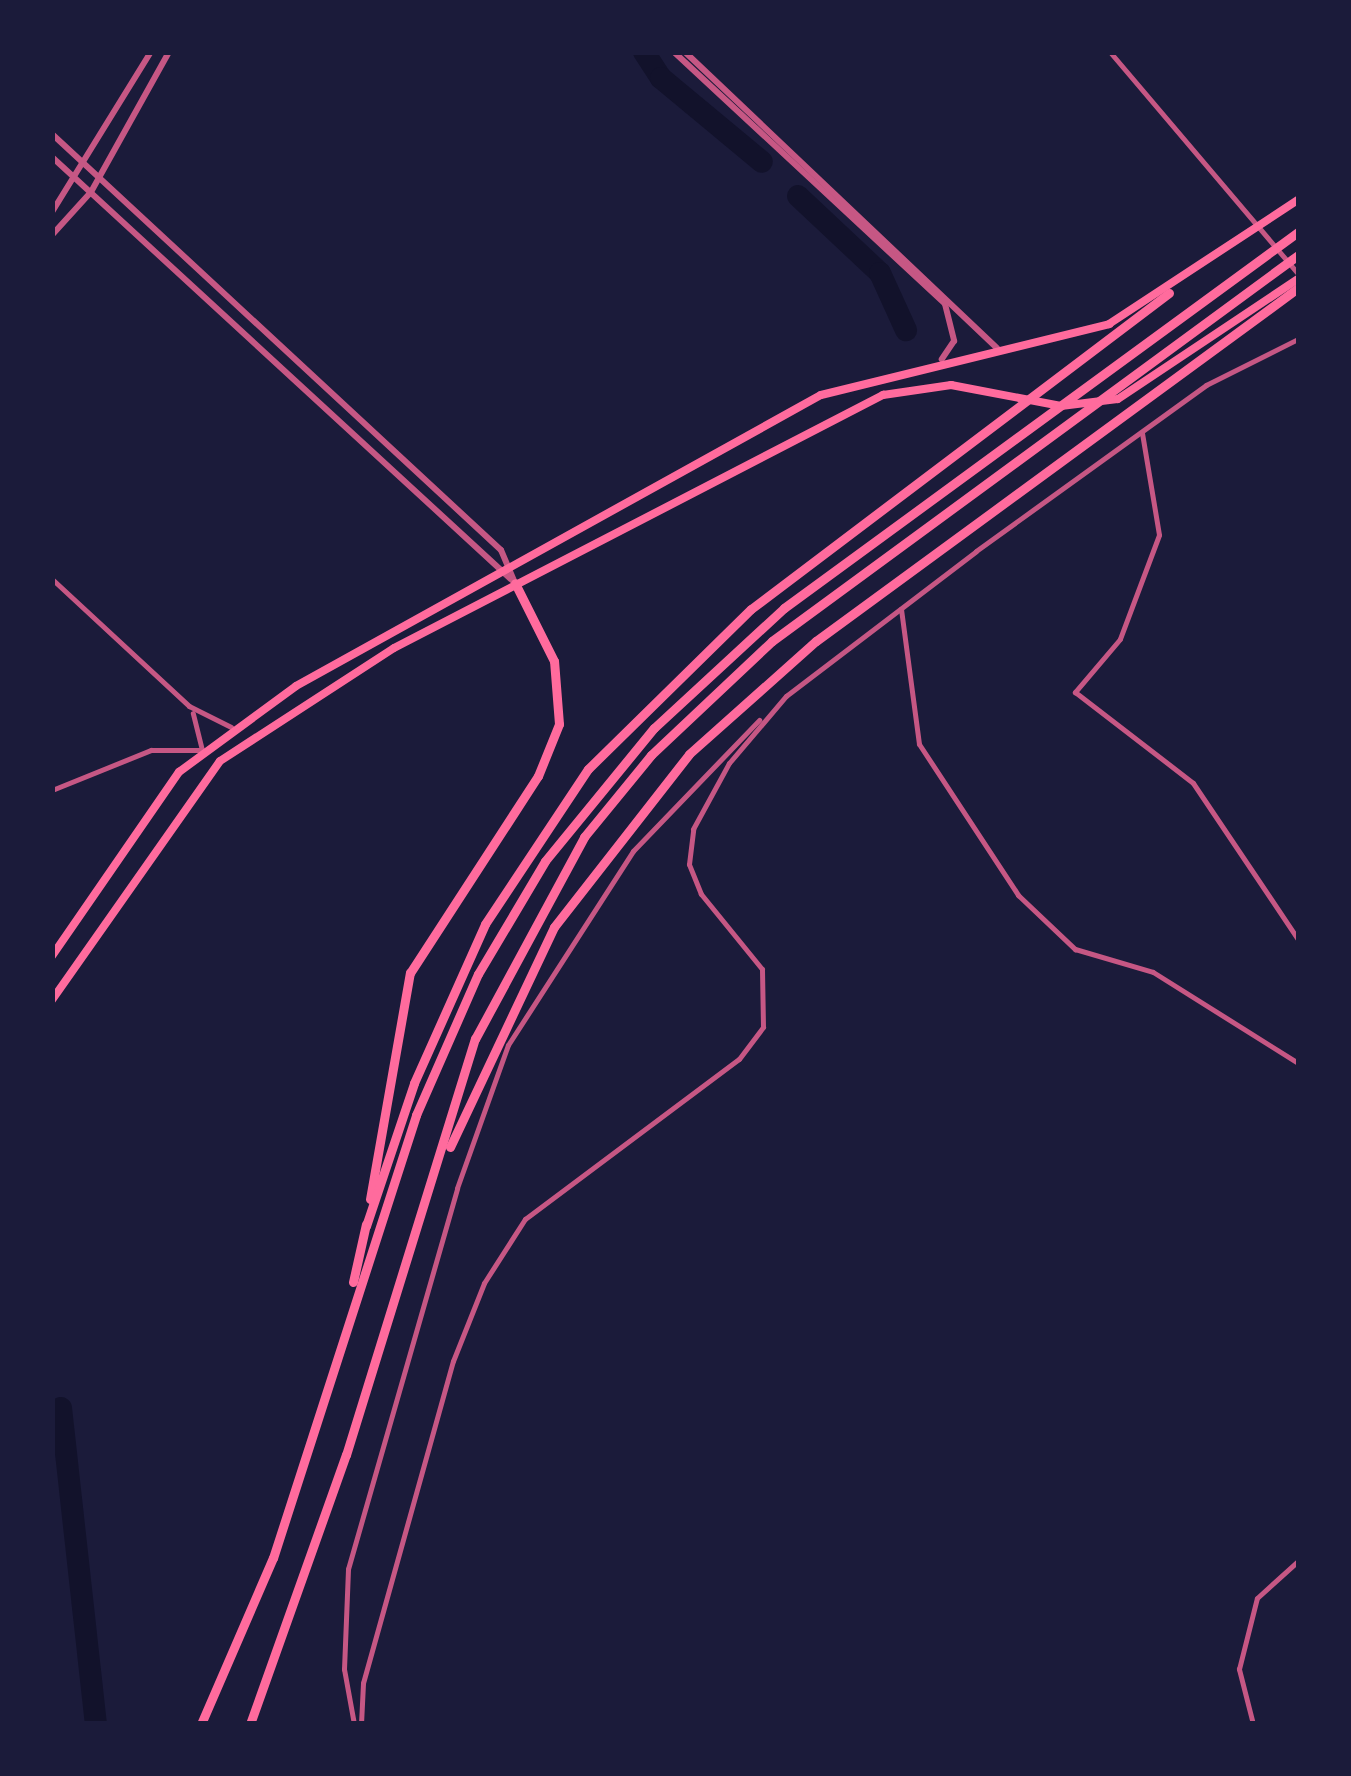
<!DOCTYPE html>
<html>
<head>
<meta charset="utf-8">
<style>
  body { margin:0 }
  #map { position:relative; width:1351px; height:1776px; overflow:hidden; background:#1b1b3a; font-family:"Libre Baskerville",serif }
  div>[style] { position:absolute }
  .river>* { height:22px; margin:-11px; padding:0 11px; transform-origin:11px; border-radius:11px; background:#12122b }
  .minor>* { height:5px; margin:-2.5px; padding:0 2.5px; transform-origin:2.5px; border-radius:2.5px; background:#c65784 }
  .tertiary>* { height:6px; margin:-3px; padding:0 3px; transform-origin:3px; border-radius:3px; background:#c65784 }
  .secondary>* { height:8px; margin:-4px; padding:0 4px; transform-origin:4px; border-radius:4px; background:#ff6b9d }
  .trunk>* { height:9px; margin:-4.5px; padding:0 4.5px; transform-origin:4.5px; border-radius:4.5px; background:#ff6b9d }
  span { translate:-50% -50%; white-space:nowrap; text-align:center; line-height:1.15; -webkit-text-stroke:8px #1b1b3a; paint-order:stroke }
  .frame { position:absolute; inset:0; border:55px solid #1b1b3a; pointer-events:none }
</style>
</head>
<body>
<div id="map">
  <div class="river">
    <i style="left:644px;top:52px;width:31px;rotate:57deg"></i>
    <i style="left:661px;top:78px;width:131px;rotate:39.7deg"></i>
    <i style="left:798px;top:196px;width:112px;rotate:43.2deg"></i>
    <i style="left:880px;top:273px;width:63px;rotate:65.5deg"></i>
    <i style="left:61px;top:1408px;width:318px;rotate:83.7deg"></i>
  </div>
  <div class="minor">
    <i style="left:1110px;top:52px;width:291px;rotate:49.7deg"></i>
    <i style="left:1142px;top:433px;width:103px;rotate:80.5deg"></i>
    <i style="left:1159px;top:535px;width:111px;rotate:110.6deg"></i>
    <i style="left:1120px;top:639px;width:70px;rotate:130.3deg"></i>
    <i style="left:1075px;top:692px;width:149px;rotate:37.6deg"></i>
    <i style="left:1193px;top:783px;width:188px;rotate:56.1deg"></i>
    <i style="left:52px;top:579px;width:187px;rotate:42.8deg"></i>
    <i style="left:189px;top:706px;width:47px;rotate:26.6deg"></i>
    <i style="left:901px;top:609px;width:136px;rotate:82.4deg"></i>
    <i style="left:919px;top:744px;width:181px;rotate:56.7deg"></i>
    <i style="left:1018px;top:895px;width:79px;rotate:43.5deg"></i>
    <i style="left:1075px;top:949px;width:81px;rotate:16.4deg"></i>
    <i style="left:1153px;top:972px;width:171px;rotate:32.1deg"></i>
    <i style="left:52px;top:790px;width:107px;rotate:-22deg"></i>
    <i style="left:151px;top:750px;width:51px"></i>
    <i style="left:202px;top:750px;width:38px;rotate:-104deg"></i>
    <i style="left:354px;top:1724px;width:56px;rotate:-100.3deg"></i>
    <i style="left:344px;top:1669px;width:100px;rotate:-87.7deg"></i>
    <i style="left:348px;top:1569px;width:396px;rotate:-74deg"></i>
    <i style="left:457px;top:1188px;width:152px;rotate:-70.4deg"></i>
    <i style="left:508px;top:1045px;width:231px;rotate:-57.2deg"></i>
    <i style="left:633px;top:851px;width:182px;rotate:-46.1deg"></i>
    <i style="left:361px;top:1724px;width:41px;rotate:-87.2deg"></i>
    <i style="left:363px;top:1683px;width:334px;rotate:-74.4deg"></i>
    <i style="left:453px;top:1361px;width:84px;rotate:-68.3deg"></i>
    <i style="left:484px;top:1283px;width:76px;rotate:-57.4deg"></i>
    <i style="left:525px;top:1219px;width:267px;rotate:-36.8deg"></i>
    <i style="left:739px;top:1059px;width:40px;rotate:-53deg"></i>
    <i style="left:763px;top:1027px;width:58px;rotate:-91deg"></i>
    <i style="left:762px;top:969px;width:97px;rotate:-129.1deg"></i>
    <i style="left:701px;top:894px;width:32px;rotate:-112deg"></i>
    <i style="left:689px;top:864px;width:35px;rotate:-83deg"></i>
    <i style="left:693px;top:829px;width:75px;rotate:-61.4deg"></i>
    <i style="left:729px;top:763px;width:88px;rotate:-49.6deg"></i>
    <i style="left:786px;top:696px;width:239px;rotate:-37.3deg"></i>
    <i style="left:976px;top:551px;width:284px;rotate:-35.8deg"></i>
    <i style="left:1206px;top:385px;width:103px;rotate:-26.6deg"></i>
    <i style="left:1253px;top:1724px;width:57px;rotate:-104.3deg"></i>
    <i style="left:1239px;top:1669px;width:73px;rotate:-75.8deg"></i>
    <i style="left:1257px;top:1598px;width:55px;rotate:-42.1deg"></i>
  </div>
  <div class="tertiary">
    <i style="left:674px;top:52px;width:370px;rotate:42.9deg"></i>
    <i style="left:945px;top:304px;width:38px;rotate:76deg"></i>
    <i style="left:954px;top:341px;width:22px;rotate:124deg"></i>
    <i style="left:685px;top:52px;width:430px;rotate:43.5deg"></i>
    <i style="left:52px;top:134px;width:612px;rotate:42.82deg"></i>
    <i style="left:501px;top:550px;width:36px;rotate:67deg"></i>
    <i style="left:52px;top:157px;width:628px;rotate:42.61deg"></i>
    <i style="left:52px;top:212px;width:188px;rotate:-58.3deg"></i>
    <i style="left:52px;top:235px;width:58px;rotate:-47.8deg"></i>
    <i style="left:91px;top:192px;width:160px;rotate:-60.9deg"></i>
  </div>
  <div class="secondary">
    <i style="left:52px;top:956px;width:224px;rotate:-55.4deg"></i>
    <i style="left:179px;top:772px;width:145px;rotate:-36.3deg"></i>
    <i style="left:296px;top:686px;width:600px;rotate:-29deg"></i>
    <i style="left:821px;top:395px;width:297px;rotate:-13.8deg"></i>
    <i style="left:1109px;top:324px;width:226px;rotate:-33.3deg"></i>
    <i style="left:52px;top:1000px;width:292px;rotate:-54.9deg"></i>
    <i style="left:220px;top:761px;width:207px;rotate:-33deg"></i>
    <i style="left:394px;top:648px;width:551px;rotate:-27.36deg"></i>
    <i style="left:883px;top:395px;width:69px;rotate:-8.4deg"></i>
    <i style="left:951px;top:385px;width:112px;rotate:10.8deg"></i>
    <i style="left:1061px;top:406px;width:57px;rotate:-7deg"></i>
    <i style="left:1118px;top:399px;width:216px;rotate:-33.7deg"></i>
  </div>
  <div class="trunk">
    <i style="left:450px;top:1147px;width:243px;rotate:-64.7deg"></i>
    <i style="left:554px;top:927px;width:219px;rotate:-52deg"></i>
    <i style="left:689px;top:754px;width:170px;rotate:-41.7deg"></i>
    <i style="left:816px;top:641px;width:597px;rotate:-36.22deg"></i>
    <i style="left:370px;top:1199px;width:230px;rotate:-80deg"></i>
    <i style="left:410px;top:973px;width:235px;rotate:-57deg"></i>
    <i style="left:538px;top:776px;width:56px;rotate:-68deg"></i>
    <i style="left:559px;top:724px;width:63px;rotate:-94.5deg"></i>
    <i style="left:554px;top:661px;width:87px;rotate:-116.6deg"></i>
    <i style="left:366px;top:1226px;width:151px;rotate:-71.4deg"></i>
    <i style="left:414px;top:1083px;width:174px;rotate:-65.9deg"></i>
    <i style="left:485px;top:924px;width:186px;rotate:-56.4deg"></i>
    <i style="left:588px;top:769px;width:228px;rotate:-44.5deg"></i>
    <i style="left:751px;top:609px;width:524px;rotate:-37.09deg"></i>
    <i style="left:353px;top:1282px;width:59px;rotate:-77.4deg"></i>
    <i style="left:201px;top:1724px;width:181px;rotate:-66.6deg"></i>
    <i style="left:273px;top:1558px;width:466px;rotate:-72.1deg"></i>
    <i style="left:416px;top:1115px;width:154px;rotate:-66.3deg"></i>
    <i style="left:478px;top:974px;width:131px;rotate:-59.3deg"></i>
    <i style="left:545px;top:861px;width:172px;rotate:-50.7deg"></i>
    <i style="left:654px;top:728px;width:177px;rotate:-42.7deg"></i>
    <i style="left:784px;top:608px;width:637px;rotate:-36.19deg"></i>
    <i style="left:250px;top:1724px;width:286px;rotate:-70.4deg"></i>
    <i style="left:346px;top:1455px;width:436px;rotate:-72.8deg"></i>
    <i style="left:475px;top:1039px;width:230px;rotate:-61.6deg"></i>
    <i style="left:584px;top:837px;width:106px;rotate:-50.7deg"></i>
    <i style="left:651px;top:755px;width:166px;rotate:-43.3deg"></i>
    <i style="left:772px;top:641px;width:652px;rotate:-36.27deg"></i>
  </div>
  <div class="frame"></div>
</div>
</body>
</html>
